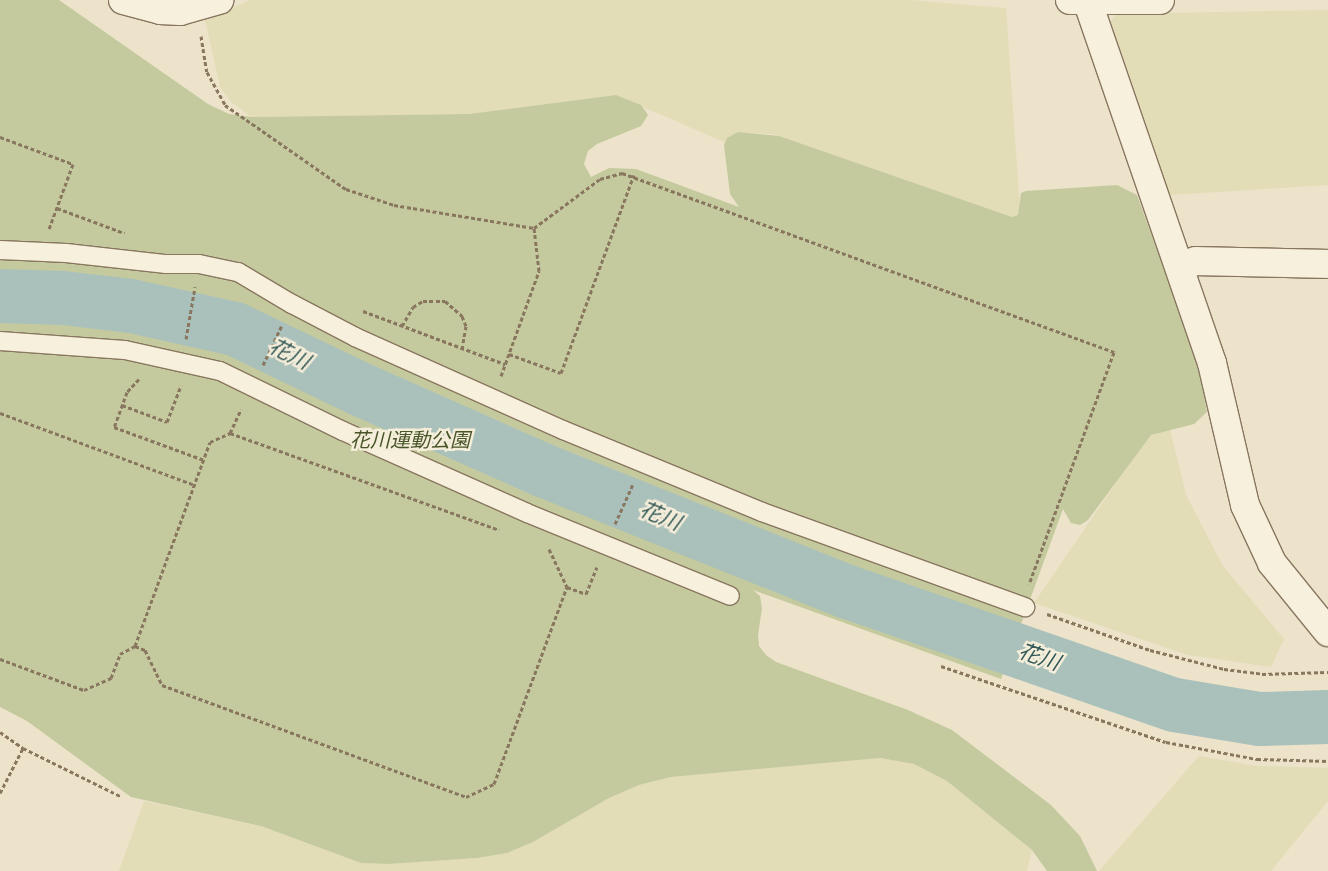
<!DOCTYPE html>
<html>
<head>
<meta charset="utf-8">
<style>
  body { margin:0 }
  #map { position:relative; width:1328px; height:871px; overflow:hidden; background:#ece3ca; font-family:Spectral,"Noto Sans JP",serif }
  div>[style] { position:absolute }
  .farmland>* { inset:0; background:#e2dcb7 }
  .green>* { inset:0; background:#c4ca9e }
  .water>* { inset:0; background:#aac1bb }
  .river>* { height:54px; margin:-27px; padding:0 27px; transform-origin:27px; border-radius:27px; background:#aac1bb }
  .path>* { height:3px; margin-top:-1.5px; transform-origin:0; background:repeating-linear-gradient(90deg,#88765f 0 4px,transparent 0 6.5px) }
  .roads { filter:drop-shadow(1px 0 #88765f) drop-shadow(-1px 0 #88765f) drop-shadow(0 1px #88765f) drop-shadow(0 -1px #88765f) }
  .lane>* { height:18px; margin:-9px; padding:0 9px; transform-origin:9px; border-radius:9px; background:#f7f0dd }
  .street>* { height:28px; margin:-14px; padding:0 14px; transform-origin:14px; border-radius:14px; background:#f7f0dd }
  span { translate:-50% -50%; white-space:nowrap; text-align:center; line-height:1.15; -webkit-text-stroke:5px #f4edd9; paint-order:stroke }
  .park-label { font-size:20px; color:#485529; font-style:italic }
  .water-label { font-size:21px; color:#325857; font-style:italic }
</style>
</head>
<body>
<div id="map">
  <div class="farmland">
    <i style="clip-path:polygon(250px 0,910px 0,1006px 8px,1020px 210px,1018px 215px,1012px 217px,772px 134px,738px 132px,724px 142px,616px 95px,469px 114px,251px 117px,230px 101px,220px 87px,205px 20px)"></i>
    <i style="clip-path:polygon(1328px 10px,1328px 185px,1169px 195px,1109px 24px,1116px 14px)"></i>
    <i style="clip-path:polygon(1170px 429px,1186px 495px,1223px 566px,1284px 639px,1271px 667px,1188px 655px,1034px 603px,1144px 442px,1151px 435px)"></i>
    <i style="clip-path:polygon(1199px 756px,1257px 766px,1328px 768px,1328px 801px,1271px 871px,1099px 871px)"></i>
    <i style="clip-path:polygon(880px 758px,914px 764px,947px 781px,1032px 850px,1027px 871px,119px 871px,144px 801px,261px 826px,361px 863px,388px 864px,477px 858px,507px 853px,533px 842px,609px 798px,639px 785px,671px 777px)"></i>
  </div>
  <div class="green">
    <i style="clip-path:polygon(0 0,59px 0,208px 104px,229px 114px,251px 117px,469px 114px,616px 95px,641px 105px,648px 115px,641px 126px,597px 144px,588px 151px,584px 164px,591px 177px,609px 168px,636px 169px,739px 207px,730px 194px,724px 145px,727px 138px,738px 132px,779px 136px,1012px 217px,1018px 215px,1021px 193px,1026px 191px,1117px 185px,1137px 195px,1199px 366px,1207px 412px,1194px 424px,1151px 435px,1088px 520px,1080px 525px,1071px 523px,1063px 509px,1001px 679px,753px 590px,760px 596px,762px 608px,758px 635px,759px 646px,766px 655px,776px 662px,908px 710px,952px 730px,1051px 805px,1080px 836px,1097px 871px,1047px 871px,1032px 850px,947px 781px,914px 764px,880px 758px,671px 777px,639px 785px,609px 798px,533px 842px,507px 853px,477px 858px,388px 864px,361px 863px,261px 826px,131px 797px,27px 721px,0 707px)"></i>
  </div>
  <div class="water">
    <i style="clip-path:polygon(124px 288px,132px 299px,130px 316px,122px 327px,81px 307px,83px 293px)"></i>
    <i style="clip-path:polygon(901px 606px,966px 608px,968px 622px,961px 641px,952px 651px,898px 617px)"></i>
  </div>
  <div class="river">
    <i style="left:0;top:296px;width:63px;rotate:1.8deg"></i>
    <i style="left:63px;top:298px;width:68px;rotate:6.7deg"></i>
    <i style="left:131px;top:306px;width:107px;rotate:12.5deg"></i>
    <i style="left:235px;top:329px;width:141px;rotate:25.7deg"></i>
    <i style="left:362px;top:390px;width:200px;rotate:23.9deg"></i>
    <i style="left:545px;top:471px;width:326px;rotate:21.8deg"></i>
    <i style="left:848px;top:592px;width:346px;rotate:19.1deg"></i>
    <i style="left:1175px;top:705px;width:86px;rotate:9.4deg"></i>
    <i style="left:1260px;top:719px;width:68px;rotate:-1.7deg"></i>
  </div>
  <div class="path">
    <i style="left:201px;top:36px;width:36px;rotate:81deg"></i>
    <i style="left:207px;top:72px;width:38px;rotate:61deg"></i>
    <i style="left:225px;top:105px;width:147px;rotate:34.8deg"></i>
    <i style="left:346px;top:189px;width:51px;rotate:18.4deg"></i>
    <i style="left:394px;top:205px;width:142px;rotate:9.3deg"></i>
    <i style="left:0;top:137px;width:78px;rotate:20.3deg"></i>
    <i style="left:73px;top:164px;width:69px;rotate:110.3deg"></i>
    <i style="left:57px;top:208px;width:72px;rotate:20.5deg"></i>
    <i style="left:363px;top:311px;width:152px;rotate:20.5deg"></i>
    <i style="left:402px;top:326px;width:22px;rotate:-60deg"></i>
    <i style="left:413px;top:307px;width:12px;rotate:-31deg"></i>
    <i style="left:423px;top:301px;width:22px"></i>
    <i style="left:445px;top:301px;width:23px;rotate:41deg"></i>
    <i style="left:462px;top:316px;width:11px;rotate:68deg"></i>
    <i style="left:466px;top:326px;width:22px;rotate:100deg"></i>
    <i style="left:186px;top:339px;width:53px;rotate:-80.2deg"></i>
    <i style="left:509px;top:354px;width:55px;rotate:20.1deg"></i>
    <i style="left:561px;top:373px;width:211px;rotate:-69.8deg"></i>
    <i style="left:263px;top:365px;width:44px;rotate:-64.6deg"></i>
    <i style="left:501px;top:376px;width:112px;rotate:-70.1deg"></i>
    <i style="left:539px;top:271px;width:43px;rotate:-96.6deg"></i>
    <i style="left:534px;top:228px;width:82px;rotate:-36.6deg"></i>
    <i style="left:600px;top:179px;width:23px;rotate:-15deg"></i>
    <i style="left:622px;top:173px;width:524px;rotate:19.99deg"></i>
    <i style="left:1114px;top:352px;width:247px;rotate:110.1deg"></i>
    <i style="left:139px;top:379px;width:18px;rotate:133deg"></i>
    <i style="left:127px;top:392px;width:37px;rotate:110deg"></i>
    <i style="left:114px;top:427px;width:96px;rotate:20.1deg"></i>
    <i style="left:122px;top:405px;width:48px;rotate:20.7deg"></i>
    <i style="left:167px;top:422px;width:39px;rotate:-69deg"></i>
    <i style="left:0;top:413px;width:208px;rotate:20.3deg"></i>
    <i style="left:230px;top:433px;width:286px;rotate:19.8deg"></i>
    <i style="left:615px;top:524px;width:44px;rotate:-65.8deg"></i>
    <i style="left:549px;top:549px;width:42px;rotate:64.7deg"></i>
    <i style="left:1047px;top:614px;width:109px;rotate:19.3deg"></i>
    <i style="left:1150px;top:650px;width:76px;rotate:14.4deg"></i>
    <i style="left:1224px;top:669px;width:38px;rotate:7deg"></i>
    <i style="left:1262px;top:674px;width:66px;rotate:-1.7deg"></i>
    <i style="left:135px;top:646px;width:11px;rotate:22deg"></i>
    <i style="left:145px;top:650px;width:39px;rotate:64deg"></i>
    <i style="left:162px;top:685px;width:324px;rotate:20.2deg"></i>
    <i style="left:466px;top:797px;width:31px;rotate:-25deg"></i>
    <i style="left:494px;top:784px;width:210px;rotate:-69.7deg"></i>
    <i style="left:567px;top:587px;width:20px;rotate:20deg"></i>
    <i style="left:586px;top:594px;width:29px;rotate:-68deg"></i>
    <i style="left:0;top:659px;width:90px;rotate:20.3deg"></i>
    <i style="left:84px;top:690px;width:30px;rotate:-24deg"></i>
    <i style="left:111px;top:678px;width:26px;rotate:-69deg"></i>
    <i style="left:120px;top:654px;width:17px;rotate:-28deg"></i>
    <i style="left:135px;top:646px;width:217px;rotate:-69.8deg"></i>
    <i style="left:210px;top:442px;width:22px;rotate:-24deg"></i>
    <i style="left:230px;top:433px;width:26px;rotate:-65deg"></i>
    <i style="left:941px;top:666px;width:237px;rotate:18.7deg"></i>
    <i style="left:1166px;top:742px;width:93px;rotate:10.6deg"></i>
    <i style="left:1257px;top:759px;width:71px;rotate:1.6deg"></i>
    <i style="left:0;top:732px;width:28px;rotate:35deg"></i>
    <i style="left:23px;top:748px;width:110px;rotate:26.3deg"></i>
    <i style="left:0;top:793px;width:51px;rotate:-62.9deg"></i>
  </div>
  <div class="roads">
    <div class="lane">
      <i style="left:0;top:250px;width:66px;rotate:2.6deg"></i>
      <i style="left:66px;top:253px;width:101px;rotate:6.3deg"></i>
      <i style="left:166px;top:264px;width:33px"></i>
      <i style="left:199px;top:264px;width:40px;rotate:12deg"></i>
      <i style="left:238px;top:272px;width:63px;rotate:30.7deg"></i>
      <i style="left:292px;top:304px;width:71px;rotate:27.6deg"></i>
      <i style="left:355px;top:337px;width:228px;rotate:24.1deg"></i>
      <i style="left:563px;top:430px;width:215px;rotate:22.4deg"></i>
      <i style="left:762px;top:512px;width:280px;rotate:19.9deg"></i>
      <i style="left:0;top:341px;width:125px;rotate:4.1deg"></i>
      <i style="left:125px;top:350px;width:97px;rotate:12.5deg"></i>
      <i style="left:220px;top:371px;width:137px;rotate:26deg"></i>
      <i style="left:343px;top:431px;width:201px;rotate:24deg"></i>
      <i style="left:527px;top:513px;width:219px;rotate:22.2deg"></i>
    </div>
    <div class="street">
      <i style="left:123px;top:0;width:38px;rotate:15deg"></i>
      <i style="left:160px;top:10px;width:20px;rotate:3deg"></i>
      <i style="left:180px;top:11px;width:41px;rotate:-15.8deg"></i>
      <i style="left:1070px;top:0;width:90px"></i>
      <i style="left:1087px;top:0;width:384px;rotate:71deg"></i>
      <i style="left:1212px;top:363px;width:146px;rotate:76.9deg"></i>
      <i style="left:1245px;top:505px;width:64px;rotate:65deg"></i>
      <i style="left:1272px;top:563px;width:89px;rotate:50.9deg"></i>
      <i style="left:1179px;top:266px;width:18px;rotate:-16deg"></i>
      <i style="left:1196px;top:261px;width:132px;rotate:1.3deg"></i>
    </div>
  </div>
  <div class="park-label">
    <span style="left:410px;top:441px">花川運動公園</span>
  </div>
  <div class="water-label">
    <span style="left:289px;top:355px;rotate:26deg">花川</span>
    <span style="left:660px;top:517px;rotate:22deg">花川</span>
    <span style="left:1039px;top:658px;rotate:19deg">花川</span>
  </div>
</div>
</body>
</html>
